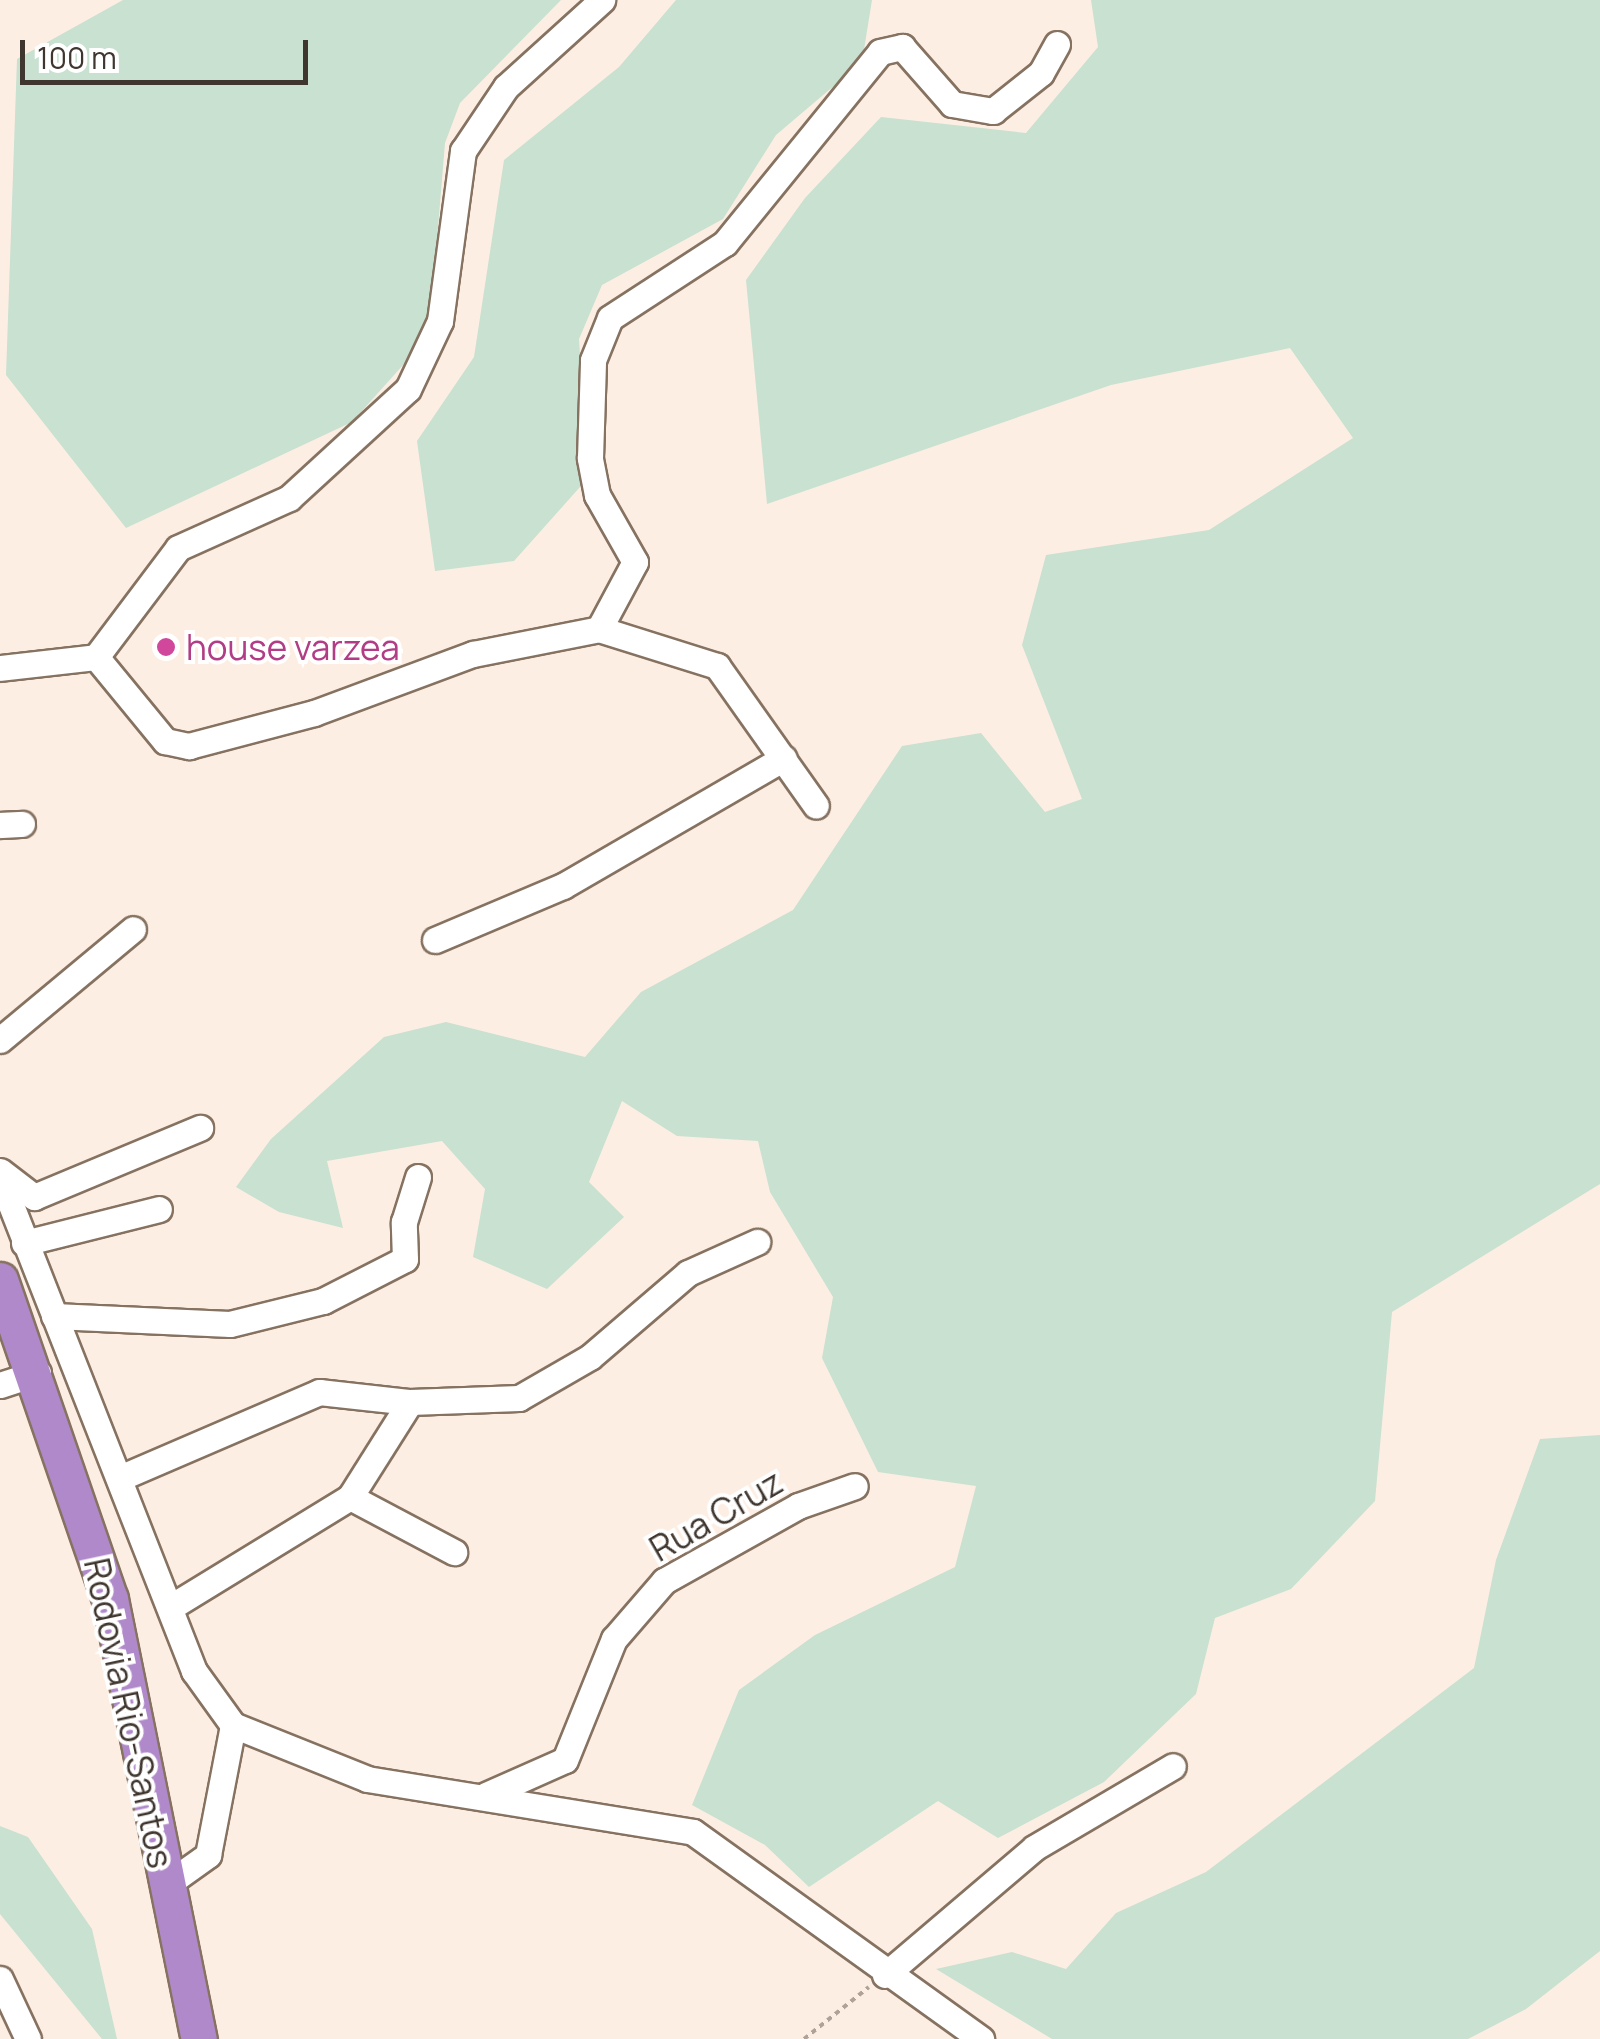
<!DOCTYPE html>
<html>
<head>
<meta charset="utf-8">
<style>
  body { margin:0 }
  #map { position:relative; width:1600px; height:2039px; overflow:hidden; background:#fdeee3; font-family:Manrope,sans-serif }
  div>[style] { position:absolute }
  .green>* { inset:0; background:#c8e1d0 }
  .path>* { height:4px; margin-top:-2px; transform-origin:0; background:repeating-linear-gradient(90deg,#afa399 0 5px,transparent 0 10px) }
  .roads { filter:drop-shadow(2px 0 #867261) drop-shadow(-2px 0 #867261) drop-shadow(0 2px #867261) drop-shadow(0 -2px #867261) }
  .minor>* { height:25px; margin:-12.5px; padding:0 12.5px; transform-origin:12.5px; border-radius:12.5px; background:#fff }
  .highway>* { height:35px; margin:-17.5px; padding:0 17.5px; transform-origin:17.5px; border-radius:17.5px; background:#b089ca }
  .dots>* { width:28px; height:28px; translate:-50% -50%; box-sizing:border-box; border:5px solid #fff; border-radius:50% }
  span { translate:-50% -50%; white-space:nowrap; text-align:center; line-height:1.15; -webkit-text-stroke:8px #fff; paint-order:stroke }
  .hotel-label { font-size:35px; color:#b23c85 }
  .left { translate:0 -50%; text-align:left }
  .street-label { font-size:35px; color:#3f362f }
  .scale { position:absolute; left:20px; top:40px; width:288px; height:45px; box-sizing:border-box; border:5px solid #3f362f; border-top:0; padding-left:12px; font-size:30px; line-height:35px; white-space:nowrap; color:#3f362f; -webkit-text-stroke:8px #fff; paint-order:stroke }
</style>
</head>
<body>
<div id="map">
  <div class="green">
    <i style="clip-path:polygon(123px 0,561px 0,460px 103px,445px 143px,429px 336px,352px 422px,126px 528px,6px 375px,17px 59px)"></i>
    <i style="clip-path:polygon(676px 0,872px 0,862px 62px,776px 135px,723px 219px,602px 285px,579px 339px,588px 478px,514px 561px,435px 571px,417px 441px,474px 357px,504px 160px,619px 67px)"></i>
    <i style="clip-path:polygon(1091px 0,1600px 0,1600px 1184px,1392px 1312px,1375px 1501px,1291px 1589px,1215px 1618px,1196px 1694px,1104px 1782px,998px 1838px,938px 1801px,809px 1887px,765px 1845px,692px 1805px,739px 1690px,815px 1635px,955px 1567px,976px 1486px,878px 1472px,822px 1358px,833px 1297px,770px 1192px,758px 1141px,677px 1136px,622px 1101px,589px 1182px,624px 1217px,547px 1289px,473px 1257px,485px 1189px,442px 1141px,327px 1161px,343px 1228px,279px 1212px,236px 1187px,271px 1139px,384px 1037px,446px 1022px,585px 1057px,641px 992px,793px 910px,902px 746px,981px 733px,1045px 812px,1082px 799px,1022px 645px,1046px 555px,1209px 530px,1353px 438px,1290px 348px,1111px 385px,767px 504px,746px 280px,805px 198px,881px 117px,1026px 133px,1098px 47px)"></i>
    <i style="clip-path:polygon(1600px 1435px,1600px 1951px,1526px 2009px,1468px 2039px,1052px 2039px,936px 1969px,1012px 1952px,1066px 1969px,1116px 1913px,1206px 1872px,1474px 1668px,1496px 1560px,1540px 1439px)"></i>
    <i style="clip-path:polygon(0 1826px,28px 1837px,92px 1929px,117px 2039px,102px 2039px,0 1914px)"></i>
  </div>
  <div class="path">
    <i style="left:804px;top:2039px;width:83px;rotate:-38.7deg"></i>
  </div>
  <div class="roads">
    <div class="minor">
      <i style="left:599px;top:629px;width:76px;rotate:-61.8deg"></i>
      <i style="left:635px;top:562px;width:77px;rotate:-119.6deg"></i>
      <i style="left:597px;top:495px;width:38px;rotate:-101deg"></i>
      <i style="left:590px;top:458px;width:98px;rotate:-88.2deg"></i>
      <i style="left:593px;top:360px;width:45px;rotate:-68deg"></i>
      <i style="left:610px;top:318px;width:137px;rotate:-33.1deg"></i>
      <i style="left:725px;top:243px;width:246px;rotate:-50.9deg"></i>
      <i style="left:880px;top:52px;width:23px;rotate:-13deg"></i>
      <i style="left:902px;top:47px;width:76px;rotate:48.7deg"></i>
      <i style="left:952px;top:104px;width:42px;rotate:9.7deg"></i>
      <i style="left:993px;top:111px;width:61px;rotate:-38.4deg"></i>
      <i style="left:1041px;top:73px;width:33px;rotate:-61deg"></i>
      <i style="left:96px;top:657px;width:136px;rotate:-53deg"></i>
      <i style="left:178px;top:548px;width:122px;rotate:-24.2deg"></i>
      <i style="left:289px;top:498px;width:161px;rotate:-42.5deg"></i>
      <i style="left:408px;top:389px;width:75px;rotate:-64.8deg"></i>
      <i style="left:440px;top:321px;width:172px;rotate:-82.3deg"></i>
      <i style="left:463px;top:151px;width:77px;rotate:-56.1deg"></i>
      <i style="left:506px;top:87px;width:130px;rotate:-42.2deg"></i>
      <i style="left:96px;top:657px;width:109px;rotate:50.6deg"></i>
      <i style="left:165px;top:741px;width:25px;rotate:12deg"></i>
      <i style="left:189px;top:746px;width:129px;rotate:-14.8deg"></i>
      <i style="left:314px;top:713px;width:170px;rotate:-20.4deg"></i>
      <i style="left:473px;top:654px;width:128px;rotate:-11.2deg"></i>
      <i style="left:599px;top:629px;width:124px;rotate:17.4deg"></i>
      <i style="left:717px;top:666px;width:171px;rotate:54.7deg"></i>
      <i style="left:0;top:668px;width:97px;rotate:-6.5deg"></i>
      <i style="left:0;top:825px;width:22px;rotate:-3deg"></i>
      <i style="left:435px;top:940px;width:139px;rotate:-22.9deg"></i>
      <i style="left:563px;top:886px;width:255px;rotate:-30.1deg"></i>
      <i style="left:0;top:1040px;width:173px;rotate:-39.8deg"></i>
      <i style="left:0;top:1171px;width:43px;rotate:37.4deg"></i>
      <i style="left:34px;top:1197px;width:180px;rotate:-22.6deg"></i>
      <i style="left:0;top:1177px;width:531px;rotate:68.56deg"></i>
      <i style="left:194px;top:1671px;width:67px;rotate:54.2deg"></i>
      <i style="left:233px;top:1725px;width:144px;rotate:21.9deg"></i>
      <i style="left:367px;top:1779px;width:330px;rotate:9.2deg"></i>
      <i style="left:693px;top:1832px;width:355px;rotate:35.7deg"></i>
      <i style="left:24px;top:1243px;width:139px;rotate:-14.1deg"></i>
      <i style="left:54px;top:1316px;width:176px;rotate:2.6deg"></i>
      <i style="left:230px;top:1324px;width:96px;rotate:-13.9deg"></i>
      <i style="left:323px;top:1301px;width:92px;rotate:-27.1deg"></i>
      <i style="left:405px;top:1259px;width:37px;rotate:-92deg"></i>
      <i style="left:404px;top:1222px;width:47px;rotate:-72.7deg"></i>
      <i style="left:0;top:1385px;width:40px;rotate:-18deg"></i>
      <i style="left:122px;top:1477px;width:215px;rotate:-23.3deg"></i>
      <i style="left:319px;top:1392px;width:92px;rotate:6.3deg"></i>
      <i style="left:410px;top:1402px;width:109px;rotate:-2.1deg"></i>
      <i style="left:519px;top:1398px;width:82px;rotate:-30deg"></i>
      <i style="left:590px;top:1357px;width:129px;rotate:-40.6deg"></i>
      <i style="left:688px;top:1273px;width:76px;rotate:-24.2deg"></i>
      <i style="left:350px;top:1497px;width:118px;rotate:27.9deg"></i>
      <i style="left:174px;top:1605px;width:206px;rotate:-31.5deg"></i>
      <i style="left:350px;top:1497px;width:112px;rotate:-57.7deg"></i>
      <i style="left:486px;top:1795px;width:86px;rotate:-23.9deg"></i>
      <i style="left:565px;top:1760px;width:131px;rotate:-68deg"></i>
      <i style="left:614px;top:1639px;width:77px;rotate:-49.2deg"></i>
      <i style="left:664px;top:1581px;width:154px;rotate:-29.2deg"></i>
      <i style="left:798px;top:1506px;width:60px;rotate:-19.3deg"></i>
      <i style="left:166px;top:1885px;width:52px;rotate:-35.5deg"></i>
      <i style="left:208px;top:1855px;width:132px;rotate:-79.1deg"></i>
      <i style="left:885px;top:1975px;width:196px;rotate:-40.4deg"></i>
      <i style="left:1034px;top:1848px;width:161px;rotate:-30.5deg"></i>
      <i style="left:0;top:1979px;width:66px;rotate:65deg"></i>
    </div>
    <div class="highway">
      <i style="left:0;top:1280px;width:337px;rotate:71deg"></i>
      <i style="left:110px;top:1599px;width:449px;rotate:78.6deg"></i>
    </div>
  </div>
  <div class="dots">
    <i style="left:166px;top:647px;background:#d1479c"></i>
  </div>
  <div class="hotel-label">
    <span class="left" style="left:186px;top:647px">house varzea</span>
  </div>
  <div class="street-label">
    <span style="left:716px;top:1515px;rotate:-30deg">Rua Cruz</span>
    <span style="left:129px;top:1713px;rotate:78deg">Rodovia Rio-Santos</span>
  </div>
  <div class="scale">100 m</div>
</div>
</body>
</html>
